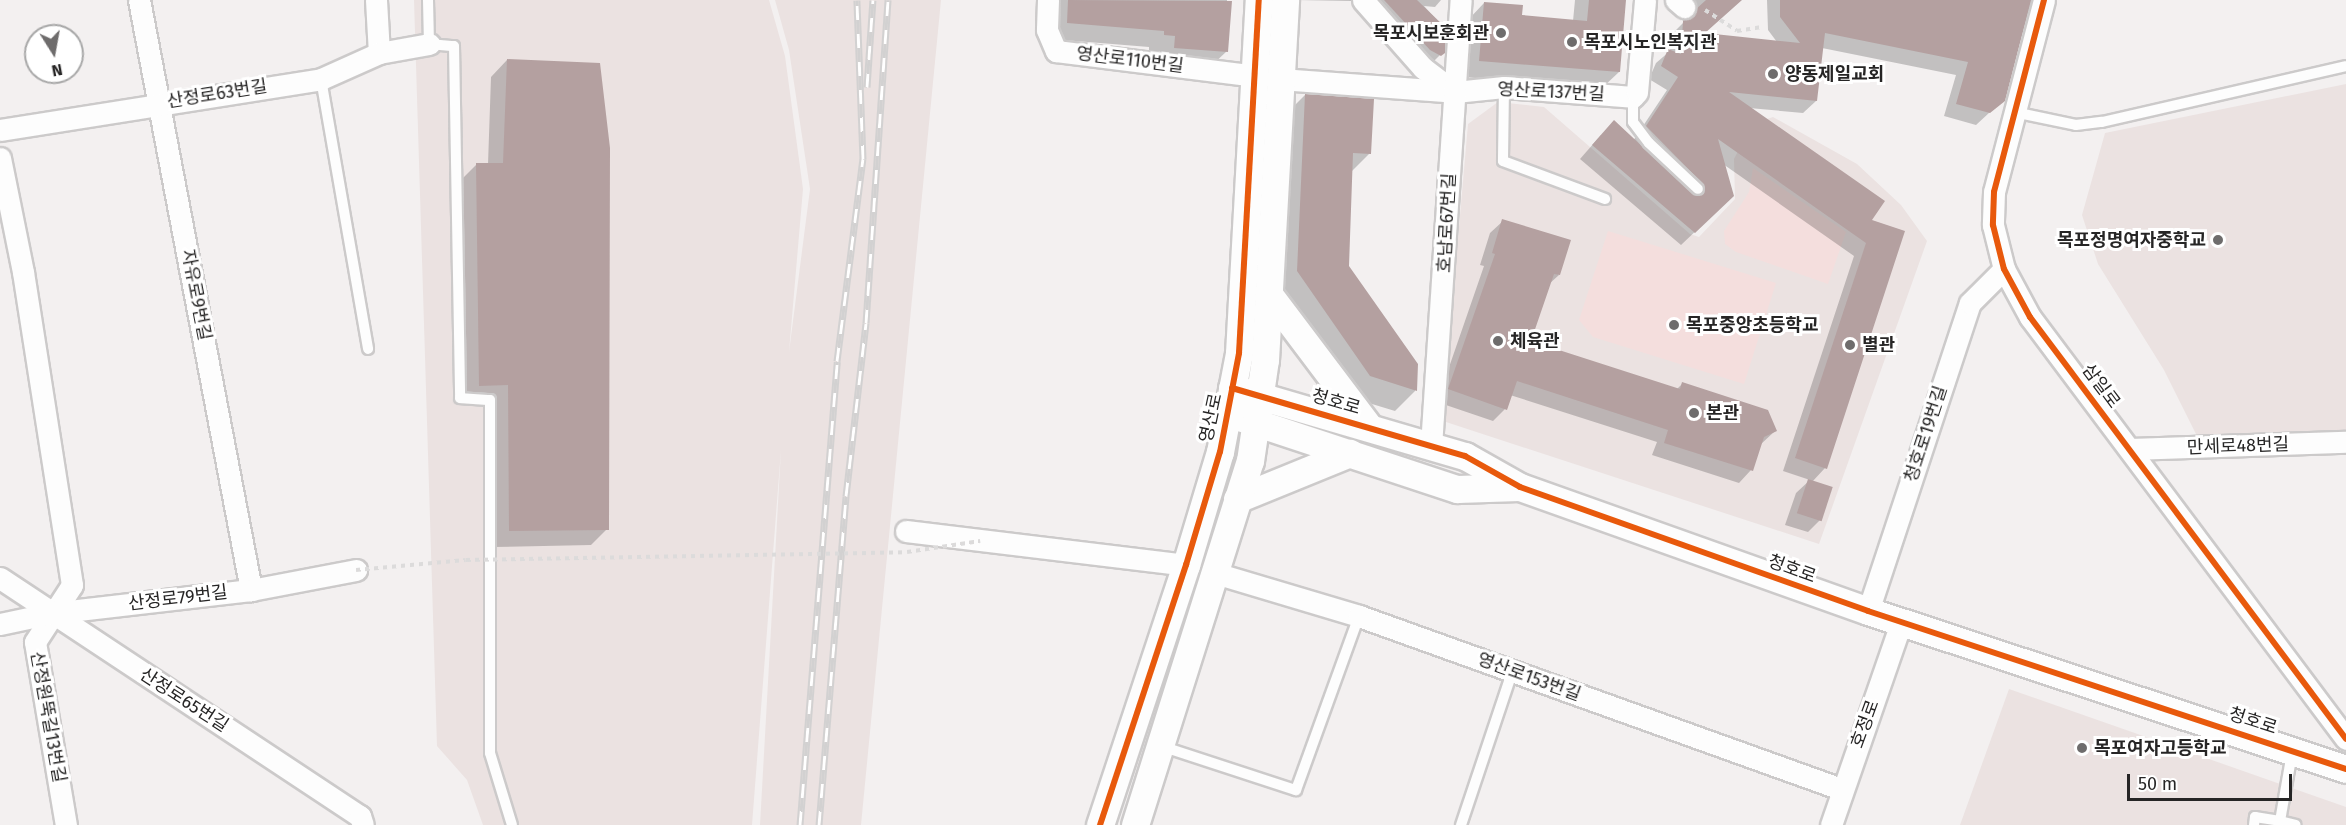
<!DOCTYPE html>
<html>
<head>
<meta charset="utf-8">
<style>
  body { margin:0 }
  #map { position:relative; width:2346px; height:825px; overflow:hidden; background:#f3f0f0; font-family:"Fira Sans","Noto Sans KR",sans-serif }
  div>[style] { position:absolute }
  .built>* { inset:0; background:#ebe2e1 }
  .green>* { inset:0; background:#f4dedd }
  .shadow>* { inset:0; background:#0003 }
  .building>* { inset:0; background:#b4a0a0; transform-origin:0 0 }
  .path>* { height:4px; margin-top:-2px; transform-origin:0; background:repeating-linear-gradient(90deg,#dcdbdb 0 4.5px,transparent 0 9px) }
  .roads { filter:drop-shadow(2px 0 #cccaca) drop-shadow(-2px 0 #cccaca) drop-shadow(0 2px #cccaca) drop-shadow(0 -2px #cccaca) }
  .service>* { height:10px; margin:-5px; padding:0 5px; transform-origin:5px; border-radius:5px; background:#fdfdfd }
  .minor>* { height:21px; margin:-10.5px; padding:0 10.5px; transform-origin:10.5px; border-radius:10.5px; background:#fdfdfd }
  .tertiary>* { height:27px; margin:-13.5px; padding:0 13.5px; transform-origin:13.5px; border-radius:13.5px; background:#fdfdfd }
  .rail>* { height:7px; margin-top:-3.5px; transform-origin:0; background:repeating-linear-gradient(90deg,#fff 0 14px,#d2d1d1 0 28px); box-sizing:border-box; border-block:2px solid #d2d1d1 }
  .path-bridge>* { height:4px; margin-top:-2px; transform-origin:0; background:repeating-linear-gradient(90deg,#dcdbdb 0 4.5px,transparent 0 9px) }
  .cycleway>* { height:6px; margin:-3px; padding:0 3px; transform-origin:3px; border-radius:3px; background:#e8590c }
  .dots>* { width:16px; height:16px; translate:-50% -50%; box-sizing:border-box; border:3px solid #fff; border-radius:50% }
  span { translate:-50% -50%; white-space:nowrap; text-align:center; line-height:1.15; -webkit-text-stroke:6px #fff; paint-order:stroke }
  .poi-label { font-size:18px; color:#262525; font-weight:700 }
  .right { translate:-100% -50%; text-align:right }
  .left { translate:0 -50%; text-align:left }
  .street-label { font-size:18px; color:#262525 }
  .north { position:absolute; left:24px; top:24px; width:60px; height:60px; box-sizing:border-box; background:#fff; border:2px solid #a8a8a8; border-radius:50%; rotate:169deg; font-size:16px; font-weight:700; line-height:24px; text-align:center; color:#262525 }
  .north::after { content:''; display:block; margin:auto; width:21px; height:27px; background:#6e6c6c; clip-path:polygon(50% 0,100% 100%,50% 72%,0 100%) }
  .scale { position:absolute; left:2127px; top:774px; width:165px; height:27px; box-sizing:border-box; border:3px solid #262525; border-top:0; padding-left:8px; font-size:18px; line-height:21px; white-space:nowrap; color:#262525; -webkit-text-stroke:4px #fff; paint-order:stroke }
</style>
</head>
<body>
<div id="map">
  <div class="built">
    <i style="clip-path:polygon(414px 0,769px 0,785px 56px,803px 189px,789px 352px,810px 189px,789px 50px,775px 0,941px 0,861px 825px,760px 825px,781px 450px,752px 825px,483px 825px,467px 780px,437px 746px)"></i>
    <i style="clip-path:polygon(2346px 84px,2346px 430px,2198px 438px,2164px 370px,2098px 264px,2082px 215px,2105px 133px)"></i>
    <i style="clip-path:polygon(1498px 102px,1544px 107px,1690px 234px,1699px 237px,1735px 199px,1734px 159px,1752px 124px,1773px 117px,1857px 164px,1901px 205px,1927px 241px,1819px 544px,1446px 422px,1443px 410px,1468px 124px)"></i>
    <i style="clip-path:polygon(2009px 689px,2346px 807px,2346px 825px,1960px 825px)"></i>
  </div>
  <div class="green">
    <i style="clip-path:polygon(1753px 168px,1846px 232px,1828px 284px,1736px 252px,1725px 244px,1724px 231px,1749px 192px)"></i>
    <i style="clip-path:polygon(1608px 231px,1776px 283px,1744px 384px,1593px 337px,1579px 320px)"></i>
  </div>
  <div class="shadow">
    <i style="clip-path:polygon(1054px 0,1227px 0,1227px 51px,1210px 67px,1159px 64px,1160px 51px,1149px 51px,1149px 47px,1051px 39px)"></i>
    <i style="clip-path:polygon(1296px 0,1441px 0,1435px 7px,1424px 6px,1445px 29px,1443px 52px,1423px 72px,1351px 1px)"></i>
    <i style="clip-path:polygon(1575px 0,1625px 0,1619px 72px,1602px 88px,1463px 77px,1468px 20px,1484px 3px,1520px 17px,1573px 21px)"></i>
    <i style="clip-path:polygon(1671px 0,1741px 0,1702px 35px,1777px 42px,1768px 30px,1767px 0,2032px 0,2003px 100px,1976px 125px,1944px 116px,1956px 75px,1822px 48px,1816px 101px,1803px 113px,1749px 108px,1869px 221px,1903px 232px,1825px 468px,1812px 482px,1820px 520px,1808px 532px,1785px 525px,1796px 493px,1810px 480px,1783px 471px,1854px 256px,1723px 164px,1719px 209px,1681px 245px,1580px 159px,1601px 135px,1633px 141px,1667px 90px,1649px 79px,1656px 63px,1670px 51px,1671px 35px,1684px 22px)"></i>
    <i style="clip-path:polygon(507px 60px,607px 529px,591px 545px,493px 547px,493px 401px,464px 401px,460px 181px,476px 165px,488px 164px,491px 77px)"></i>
    <i style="clip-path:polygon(1305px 95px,1370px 153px,1351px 172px,1347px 267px,1417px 365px,1415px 391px,1395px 411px,1349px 397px,1276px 292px,1284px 116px)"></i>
    <i style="clip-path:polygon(1503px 221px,1559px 275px,1549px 284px,1529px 342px,1677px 389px,1682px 384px,1775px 431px,1760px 445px,1751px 470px,1739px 483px,1652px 455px,1657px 442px,1510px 395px,1505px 409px,1493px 421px,1437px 402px,1484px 266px,1480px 265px,1490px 233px)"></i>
  </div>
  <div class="building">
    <i style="clip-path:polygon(1068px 0,1232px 1px,1228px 52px,1174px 48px,1175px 36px,1164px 35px,1164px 31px,1067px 23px)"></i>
    <i style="clip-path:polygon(1384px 0,1417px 0,1446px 28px,1445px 53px,1441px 56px,1430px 50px)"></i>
    <i style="clip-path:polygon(1589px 0,1626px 0,1620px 72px,1479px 61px,1484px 2px,1523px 5px,1522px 15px,1587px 21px)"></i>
    <i style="clip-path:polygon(1706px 0,1742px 0,1705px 33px,1800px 43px,1780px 17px,1780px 0,2031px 0,2005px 101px,1990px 113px,1956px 104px,1968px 62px,1825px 33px,1817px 101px,1729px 92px,1885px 201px,1872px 220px,1905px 231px,1827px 469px,1795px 458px,1866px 243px,1718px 139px,1734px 196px,1695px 233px,1592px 145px,1614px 120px,1693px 194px,1704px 194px,1703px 184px,1646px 126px,1678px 77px,1661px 66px,1668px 49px,1681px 54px,1683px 21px)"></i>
    <i style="clip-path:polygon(507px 59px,600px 63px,610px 148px,609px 530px,509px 531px,508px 385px,479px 386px,476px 163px,503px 163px)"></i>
    <i style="clip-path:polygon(1305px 94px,1374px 99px,1371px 154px,1353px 153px,1349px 266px,1418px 364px,1417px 391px,1370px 376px,1297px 271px)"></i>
    <i style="clip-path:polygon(1502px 219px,1571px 240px,1560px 275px,1554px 274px,1531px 341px,1680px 389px,1682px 382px,1768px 410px,1777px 431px,1764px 437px,1753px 471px,1664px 443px,1668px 430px,1517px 381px,1507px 410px,1448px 389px,1495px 254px,1492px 253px)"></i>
    <i style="left:1808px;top:479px;width:26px;height:36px;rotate:18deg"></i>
  </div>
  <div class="path">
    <i style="left:1705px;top:10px;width:38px;rotate:33deg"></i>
    <i style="left:1737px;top:31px;width:25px;rotate:-9deg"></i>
  </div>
  <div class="roads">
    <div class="service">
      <i style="left:428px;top:0;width:44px;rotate:88.7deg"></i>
      <i style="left:429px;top:44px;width:25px;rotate:5deg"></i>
      <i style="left:454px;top:46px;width:352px;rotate:89deg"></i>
      <i style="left:460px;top:398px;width:30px;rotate:4deg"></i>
      <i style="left:490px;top:400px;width:353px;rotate:90deg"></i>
      <i style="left:490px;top:753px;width:75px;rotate:73deg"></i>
      <i style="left:321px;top:79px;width:274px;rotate:80.1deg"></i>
      <i style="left:1504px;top:87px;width:74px;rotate:90.8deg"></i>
      <i style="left:1503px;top:161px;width:109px;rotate:20.4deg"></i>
      <i style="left:1633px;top:97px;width:25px;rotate:90deg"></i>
      <i style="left:1633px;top:122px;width:26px;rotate:53deg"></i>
      <i style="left:1649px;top:143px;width:67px;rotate:43.2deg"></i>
      <i style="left:2014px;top:112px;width:63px;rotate:11.8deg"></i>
      <i style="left:2076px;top:125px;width:26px;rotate:-7deg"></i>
      <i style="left:2102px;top:122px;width:250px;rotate:-12.9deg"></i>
      <i style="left:1161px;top:746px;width:142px;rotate:18.1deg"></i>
      <i style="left:1296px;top:790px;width:185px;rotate:-70.1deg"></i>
      <i style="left:2280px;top:821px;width:16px;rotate:14deg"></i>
      <i style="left:1461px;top:825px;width:163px;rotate:-71.5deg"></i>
      <i style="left:2254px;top:825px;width:8px;rotate:-83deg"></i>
      <i style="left:2255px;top:817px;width:25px;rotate:9deg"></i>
      <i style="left:2280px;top:821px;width:69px;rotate:-80deg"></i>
    </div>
    <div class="minor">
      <i style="left:139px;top:0;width:601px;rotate:79.25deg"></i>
      <i style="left:376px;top:0;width:53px;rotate:86.8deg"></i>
      <i style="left:1048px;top:0;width:30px;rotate:92deg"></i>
      <i style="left:1047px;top:30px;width:23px;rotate:67deg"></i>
      <i style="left:1056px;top:51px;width:202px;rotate:7.1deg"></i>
      <i style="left:1363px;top:0;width:91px;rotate:48.6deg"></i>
      <i style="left:1423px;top:68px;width:40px;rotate:37deg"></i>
      <i style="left:1676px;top:0;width:11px;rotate:41deg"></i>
      <i style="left:2044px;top:0;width:198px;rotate:104.6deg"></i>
      <i style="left:1994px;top:192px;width:33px;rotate:92deg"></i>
      <i style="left:1993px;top:225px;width:45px;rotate:76deg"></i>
      <i style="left:2004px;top:269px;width:55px;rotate:61.6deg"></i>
      <i style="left:2030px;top:317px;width:527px;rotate:53.17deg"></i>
      <i style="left:1280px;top:79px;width:175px;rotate:4.2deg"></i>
      <i style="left:1455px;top:92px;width:49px;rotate:-5.8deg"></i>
      <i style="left:1504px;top:87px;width:129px;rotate:4.4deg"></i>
      <i style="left:1633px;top:97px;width:6px;rotate:-51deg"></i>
      <i style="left:1637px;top:92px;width:92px;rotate:-85deg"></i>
      <i style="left:0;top:130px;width:325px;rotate:-9deg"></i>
      <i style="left:321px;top:79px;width:64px;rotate:-24.1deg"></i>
      <i style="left:379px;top:53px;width:51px;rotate:-10.2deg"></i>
      <i style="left:0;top:158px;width:116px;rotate:78.6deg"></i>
      <i style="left:23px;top:272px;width:317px;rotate:81.1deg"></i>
      <i style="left:72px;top:585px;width:68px;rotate:123deg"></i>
      <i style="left:35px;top:642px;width:186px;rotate:80.4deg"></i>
      <i style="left:1431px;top:446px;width:447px;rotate:-86.2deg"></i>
      <i style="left:2130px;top:449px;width:216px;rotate:-1.9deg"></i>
      <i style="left:906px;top:531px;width:282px;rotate:6.9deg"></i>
      <i style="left:1215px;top:573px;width:150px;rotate:16.6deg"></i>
      <i style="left:1359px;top:616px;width:512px;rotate:19.74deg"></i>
      <i style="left:0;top:578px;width:432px;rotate:33.5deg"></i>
      <i style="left:360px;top:816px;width:9px;rotate:72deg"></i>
      <i style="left:1868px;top:611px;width:324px;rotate:-71.7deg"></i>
      <i style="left:1970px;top:303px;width:48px;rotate:-45deg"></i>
      <i style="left:0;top:624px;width:53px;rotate:-11.9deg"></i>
      <i style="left:52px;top:613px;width:200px;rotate:-6.6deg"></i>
      <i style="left:251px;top:590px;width:107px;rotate:-10.8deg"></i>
      <i style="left:1831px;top:825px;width:214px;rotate:-70.9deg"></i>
    </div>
    <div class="tertiary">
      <i style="left:1268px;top:293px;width:168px;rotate:53deg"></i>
      <i style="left:1232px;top:388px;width:243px;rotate:16.3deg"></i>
      <i style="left:1465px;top:456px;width:63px;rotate:29.4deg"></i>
      <i style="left:1520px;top:487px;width:369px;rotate:19.6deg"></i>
      <i style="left:1868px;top:611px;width:503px;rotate:18.29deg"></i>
      <i style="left:1239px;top:417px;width:230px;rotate:18.3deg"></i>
      <i style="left:1457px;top:489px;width:62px;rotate:-1.8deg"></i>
      <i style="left:1237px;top:499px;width:122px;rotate:-22.2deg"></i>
      <i style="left:1100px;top:825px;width:274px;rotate:-71.7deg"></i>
      <i style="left:1186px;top:565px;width:118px;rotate:-73.3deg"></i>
      <i style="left:1220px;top:452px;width:101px;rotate:-79.1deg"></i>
      <i style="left:1239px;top:353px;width:354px;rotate:-86.8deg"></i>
      <i style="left:1135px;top:825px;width:382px;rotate:-72.5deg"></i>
      <i style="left:1250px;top:461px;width:102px;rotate:-81.6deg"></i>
      <i style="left:1265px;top:360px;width:361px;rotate:-86.8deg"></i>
    </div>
  </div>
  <div class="rail">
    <i style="left:867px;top:87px;width:87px;rotate:-86.1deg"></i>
    <i style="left:800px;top:825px;width:465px;rotate:-85.4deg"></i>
    <i style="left:837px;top:361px;width:204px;rotate:-82.7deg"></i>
    <i style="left:863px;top:159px;width:159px;rotate:-92.2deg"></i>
    <i style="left:819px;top:825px;width:330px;rotate:-85.3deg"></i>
    <i style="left:846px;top:496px;width:174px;rotate:-83.4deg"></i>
    <i style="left:866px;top:323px;width:324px;rotate:-86.1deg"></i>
  </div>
  <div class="path-bridge">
    <i style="left:356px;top:570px;width:110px;rotate:-5.2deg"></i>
    <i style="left:466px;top:560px;width:441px;rotate:-1deg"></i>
    <i style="left:907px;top:552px;width:74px;rotate:-8.6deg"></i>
  </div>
  <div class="cycleway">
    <i style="left:2044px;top:0;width:198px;rotate:104.6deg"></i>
    <i style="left:1994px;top:192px;width:33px;rotate:92deg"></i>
    <i style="left:1993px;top:225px;width:45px;rotate:76deg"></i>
    <i style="left:2004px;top:269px;width:55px;rotate:61.6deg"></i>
    <i style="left:2030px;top:317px;width:527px;rotate:53.17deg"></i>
    <i style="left:1232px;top:388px;width:243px;rotate:16.3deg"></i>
    <i style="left:1465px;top:456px;width:63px;rotate:29.4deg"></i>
    <i style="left:1520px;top:487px;width:369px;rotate:19.6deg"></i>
    <i style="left:1868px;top:611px;width:503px;rotate:18.29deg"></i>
    <i style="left:1100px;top:825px;width:274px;rotate:-71.7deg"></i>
    <i style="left:1186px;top:565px;width:118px;rotate:-73.3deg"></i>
    <i style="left:1220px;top:452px;width:101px;rotate:-79.1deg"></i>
    <i style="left:1239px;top:353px;width:354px;rotate:-86.8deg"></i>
  </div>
  <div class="dots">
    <i style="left:1501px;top:33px;background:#6e6c6c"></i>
    <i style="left:1572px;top:42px;background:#6e6c6c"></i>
    <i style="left:1773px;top:74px;background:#6e6c6c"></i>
    <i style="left:2218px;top:240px;background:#6e6c6c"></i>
    <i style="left:1674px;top:325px;background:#6e6c6c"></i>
    <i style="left:1498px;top:341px;background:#6e6c6c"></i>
    <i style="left:1850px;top:345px;background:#6e6c6c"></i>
    <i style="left:1694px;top:413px;background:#6e6c6c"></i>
    <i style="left:2082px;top:748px;background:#6e6c6c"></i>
  </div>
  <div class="poi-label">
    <span class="right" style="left:1489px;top:33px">목포시보훈회관</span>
    <span class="left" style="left:1584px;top:42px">목포시노인복지관</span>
    <span class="left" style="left:1785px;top:74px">양동제일교회</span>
    <span class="right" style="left:2206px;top:240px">목포정명여자중학교</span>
    <span class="left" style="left:1686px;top:325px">목포중앙초등학교</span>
    <span class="left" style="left:1510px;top:341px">체육관</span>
    <span class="left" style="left:1862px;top:345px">별관</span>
    <span class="left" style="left:1706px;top:413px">본관</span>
    <span class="left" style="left:2094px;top:748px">목포여자고등학교</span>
  </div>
  <div class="street-label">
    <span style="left:1130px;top:60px;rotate:7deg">영산로110번길</span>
    <span style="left:1551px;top:92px;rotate:3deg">영산로137번길</span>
    <span style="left:217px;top:94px;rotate:-9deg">산정로63번길</span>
    <span style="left:1447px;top:223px;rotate:-87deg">호남로67번길</span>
    <span style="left:196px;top:295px;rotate:79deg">자유로9번길</span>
    <span style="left:2101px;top:386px;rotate:53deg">삼일로</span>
    <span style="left:1336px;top:402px;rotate:16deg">청호로</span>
    <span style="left:1211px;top:418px;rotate:-78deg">영산로</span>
    <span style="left:1926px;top:434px;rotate:-72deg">청호로19번길</span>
    <span style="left:2238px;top:446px;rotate:-2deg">만세로48번길</span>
    <span style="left:1792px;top:569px;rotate:20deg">청호로</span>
    <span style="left:178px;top:598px;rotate:-7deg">산정로79번길</span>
    <span style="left:1529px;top:677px;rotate:20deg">영산로153번길</span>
    <span style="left:184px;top:700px;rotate:33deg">산정로65번길</span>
    <span style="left:48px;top:717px;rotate:80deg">산정원뚝길13번길</span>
    <span style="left:2253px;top:721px;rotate:18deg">청호로</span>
    <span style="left:1865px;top:724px;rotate:-70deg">호정로</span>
  </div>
  <div class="north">N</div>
  <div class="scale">50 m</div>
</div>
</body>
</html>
